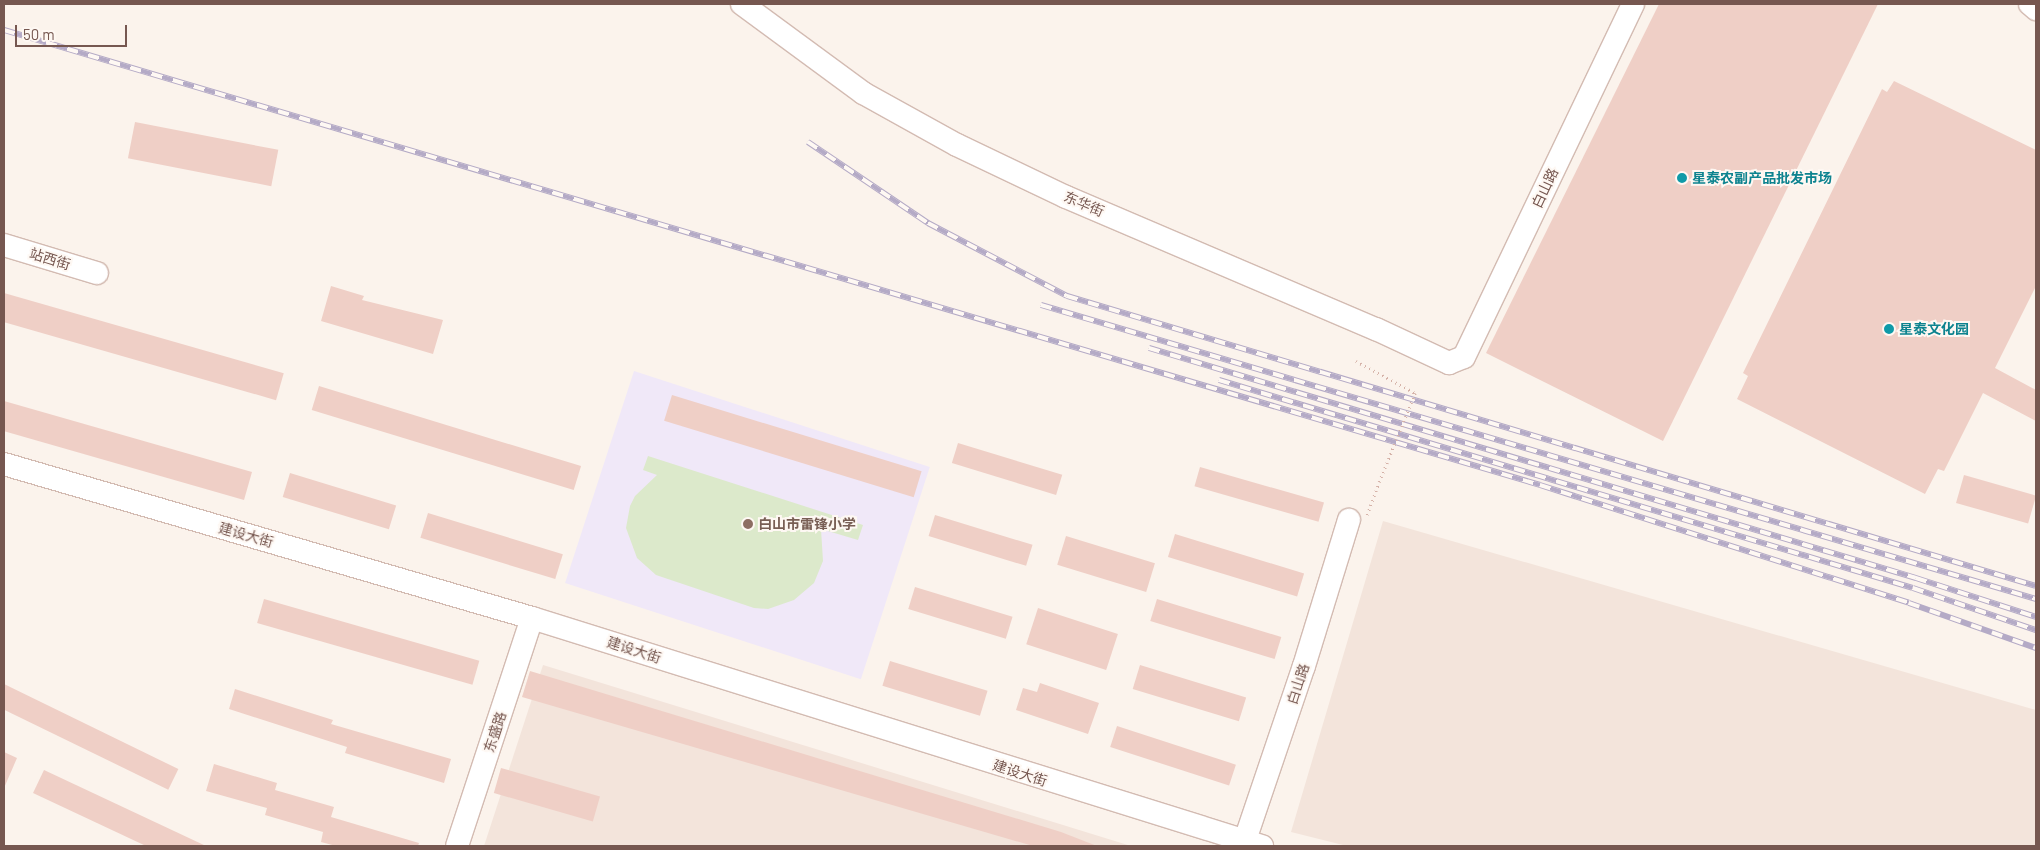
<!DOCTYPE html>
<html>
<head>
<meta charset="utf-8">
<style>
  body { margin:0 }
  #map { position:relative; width:2040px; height:850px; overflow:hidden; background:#fbf3ec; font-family:Barlow,"Noto Sans SC",sans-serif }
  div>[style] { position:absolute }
  .residential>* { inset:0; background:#f3e4db }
  .education>* { inset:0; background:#f0e8f8; transform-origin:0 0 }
  .green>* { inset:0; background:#dce9cb }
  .building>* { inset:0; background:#efcfc6; transform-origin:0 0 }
  .path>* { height:2.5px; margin-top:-1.25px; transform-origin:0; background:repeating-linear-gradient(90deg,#d5b2a8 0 1px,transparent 0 5px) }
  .roads { filter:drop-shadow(1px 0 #d3bbb2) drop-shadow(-1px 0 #d3bbb2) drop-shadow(0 1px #d3bbb2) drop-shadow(0 -1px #d3bbb2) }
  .secondary>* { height:22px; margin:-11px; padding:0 11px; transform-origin:11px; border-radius:11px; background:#fff }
  .rail>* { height:5.5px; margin-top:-2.75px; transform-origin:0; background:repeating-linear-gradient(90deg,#fef8f3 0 11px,#b4aac6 0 22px); box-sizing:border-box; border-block:1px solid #b4aac6 }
  .path-bridge>* { height:2.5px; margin-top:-1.25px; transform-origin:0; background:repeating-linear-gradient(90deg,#d5b2a8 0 1px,transparent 0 5px) }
  .dots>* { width:14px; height:14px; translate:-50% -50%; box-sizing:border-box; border:2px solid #fef8f3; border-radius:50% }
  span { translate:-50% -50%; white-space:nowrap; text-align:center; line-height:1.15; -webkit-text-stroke:4px #fef8f3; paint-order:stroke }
  .culture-label { font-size:14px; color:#0d838f; font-weight:700 }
  .left { translate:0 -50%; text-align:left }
  .street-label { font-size:14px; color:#765750 }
  .education-label { font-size:14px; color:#785e54; font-weight:700 }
  .frame { position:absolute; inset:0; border:5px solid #765750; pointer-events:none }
  .scale { position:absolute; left:15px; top:25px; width:112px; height:22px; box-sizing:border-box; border:2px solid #765750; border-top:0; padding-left:6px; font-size:15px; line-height:18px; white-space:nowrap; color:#765750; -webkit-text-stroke:4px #fef8f3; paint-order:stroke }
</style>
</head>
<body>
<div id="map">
  <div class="residential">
    <i style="clip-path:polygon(1383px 521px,2036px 710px,2036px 846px,1347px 846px,1291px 832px)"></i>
    <i style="clip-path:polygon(543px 665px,1131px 846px,484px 846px)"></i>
  </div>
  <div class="education">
    <i style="left:634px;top:371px;width:311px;height:223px;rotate:18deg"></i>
  </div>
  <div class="green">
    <i style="clip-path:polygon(648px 456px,863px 525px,858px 540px,821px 529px,823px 561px,814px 583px,794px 600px,768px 609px,754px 608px,656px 575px,637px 558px,626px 528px,630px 506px,635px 496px,657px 475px,643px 470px)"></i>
  </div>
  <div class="building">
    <i style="clip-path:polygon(1659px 4px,1878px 4px,1663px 441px,1486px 353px)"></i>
    <i style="clip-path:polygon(1894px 81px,2036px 150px,2036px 286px,1995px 368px,2036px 390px,2036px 421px,1983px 393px,1944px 471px,1938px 469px,1925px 494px,1737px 399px,1748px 376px,1743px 373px,1882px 89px,1887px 92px)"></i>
    <i style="left:135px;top:122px;width:146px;height:37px;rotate:11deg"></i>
    <i style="clip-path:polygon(331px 286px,364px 296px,362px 300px,443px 320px,433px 354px,321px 321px)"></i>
    <i style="left:4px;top:293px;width:291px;height:28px;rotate:16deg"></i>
    <i style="left:319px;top:386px;width:274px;height:25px;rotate:17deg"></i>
    <i style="left:672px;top:395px;width:261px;height:27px;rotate:17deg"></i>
    <i style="left:4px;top:401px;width:258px;height:29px;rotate:16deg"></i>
    <i style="left:958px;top:443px;width:109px;height:21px;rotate:17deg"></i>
    <i style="left:1200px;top:467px;width:129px;height:20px;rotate:16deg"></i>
    <i style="left:290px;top:473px;width:111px;height:25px;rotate:17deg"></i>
    <i style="left:1964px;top:475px;width:75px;height:29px;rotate:16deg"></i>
    <i style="left:428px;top:513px;width:141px;height:26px;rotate:17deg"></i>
    <i style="left:935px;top:515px;width:102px;height:22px;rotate:17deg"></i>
    <i style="left:1175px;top:534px;width:135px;height:24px;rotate:17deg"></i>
    <i style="left:1066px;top:536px;width:93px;height:30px;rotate:17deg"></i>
    <i style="left:915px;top:587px;width:102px;height:23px;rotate:17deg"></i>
    <i style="left:264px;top:599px;width:224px;height:25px;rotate:16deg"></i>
    <i style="left:1157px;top:599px;width:130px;height:23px;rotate:17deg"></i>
    <i style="left:1038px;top:608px;width:84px;height:38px;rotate:18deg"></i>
    <i style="left:890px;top:661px;width:102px;height:26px;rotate:17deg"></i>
    <i style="left:1140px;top:665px;width:111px;height:25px;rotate:17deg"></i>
    <i style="clip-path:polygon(530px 671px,1061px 832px,1097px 846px,1033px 846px,522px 697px)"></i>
    <i style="clip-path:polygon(1040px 683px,1099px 703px,1088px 734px,1016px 710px,1023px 688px,1037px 692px)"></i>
    <i style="left:4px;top:684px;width:194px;height:23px;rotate:26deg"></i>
    <i style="clip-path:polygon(235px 689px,333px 720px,331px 724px,451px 759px,444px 783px,345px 753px,347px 747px,229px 709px)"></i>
    <i style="left:1117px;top:726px;width:125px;height:22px;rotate:18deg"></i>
    <i style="clip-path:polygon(4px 752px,17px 758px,4px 788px)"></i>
    <i style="clip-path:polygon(214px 764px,277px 783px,275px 790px,334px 807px,331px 817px,419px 843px,418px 846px,336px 846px,321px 842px,323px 832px,265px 815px,267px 808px,206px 791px)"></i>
    <i style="left:501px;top:768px;width:103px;height:26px;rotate:16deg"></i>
    <i style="clip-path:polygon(44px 770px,206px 846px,146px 846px,33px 793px)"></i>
  </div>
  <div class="path">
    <i style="left:1356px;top:361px;width:67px;rotate:28.5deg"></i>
    <i style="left:1367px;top:515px;width:35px;rotate:-70deg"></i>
  </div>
  <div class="roads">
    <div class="secondary">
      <i style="left:742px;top:4px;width:150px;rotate:36.3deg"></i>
      <i style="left:863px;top:93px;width:107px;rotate:29deg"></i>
      <i style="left:957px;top:145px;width:121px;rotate:25.5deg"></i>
      <i style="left:1066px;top:197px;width:337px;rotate:23.1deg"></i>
      <i style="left:1376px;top:329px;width:81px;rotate:25deg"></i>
      <i style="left:1449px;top:363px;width:16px;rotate:-22deg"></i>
      <i style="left:1464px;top:357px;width:391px;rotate:-64.4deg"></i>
      <i style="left:2030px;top:4px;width:8px;rotate:40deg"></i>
      <i style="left:4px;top:245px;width:97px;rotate:16.8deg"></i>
      <i style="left:4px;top:464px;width:550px;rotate:16.26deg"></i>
      <i style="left:532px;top:618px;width:765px;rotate:17.35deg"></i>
      <i style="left:457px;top:846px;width:240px;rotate:-71.8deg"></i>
      <i style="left:1243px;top:846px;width:190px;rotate:-71.3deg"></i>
      <i style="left:1304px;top:666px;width:153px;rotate:-72.9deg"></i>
    </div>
  </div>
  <div class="rail">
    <i style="left:4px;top:30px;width:1602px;rotate:16.5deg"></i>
    <i style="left:1540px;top:485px;width:387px;rotate:17.7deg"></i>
    <i style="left:1909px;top:603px;width:135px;rotate:19.5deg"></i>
    <i style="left:808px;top:142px;width:145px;rotate:34deg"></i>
    <i style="left:928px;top:223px;width:157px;rotate:27.7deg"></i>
    <i style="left:1067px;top:296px;width:1011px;rotate:16.66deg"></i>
    <i style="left:1041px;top:305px;width:1038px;rotate:16.46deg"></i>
    <i style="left:1149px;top:348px;width:801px;rotate:16.69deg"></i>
    <i style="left:1916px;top:578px;width:126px;rotate:18deg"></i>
    <i style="left:1219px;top:380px;width:724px;rotate:16.68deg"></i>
    <i style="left:1913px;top:588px;width:130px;rotate:18.9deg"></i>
  </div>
  <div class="path-bridge">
    <i style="left:1379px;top:482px;width:96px;rotate:-68deg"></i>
  </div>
  <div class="dots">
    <i style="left:1682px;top:178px;background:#0f9aa8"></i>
    <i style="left:1889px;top:329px;background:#0f9aa8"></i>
    <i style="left:748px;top:524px;background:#8d6e63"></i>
  </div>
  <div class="culture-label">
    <span class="left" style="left:1692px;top:178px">星泰农副产品批发市场</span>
    <span class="left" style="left:1899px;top:329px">星泰文化园</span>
  </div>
  <div class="street-label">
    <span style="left:1545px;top:188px;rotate:-65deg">白山路</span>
    <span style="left:1084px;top:204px;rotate:23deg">东华街</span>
    <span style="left:50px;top:259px;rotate:17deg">站西街</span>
    <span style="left:246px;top:535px;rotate:16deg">建设大街</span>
    <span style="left:634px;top:650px;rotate:18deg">建设大街</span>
    <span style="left:1298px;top:684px;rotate:-72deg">白山路</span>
    <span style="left:495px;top:732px;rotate:-72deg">东盛路</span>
    <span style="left:1020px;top:773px;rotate:18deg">建设大街</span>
  </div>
  <div class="education-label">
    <span class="left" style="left:758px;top:524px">白山市雷锋小学</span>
  </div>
  <div class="frame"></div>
  <div class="scale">50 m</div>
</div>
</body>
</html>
